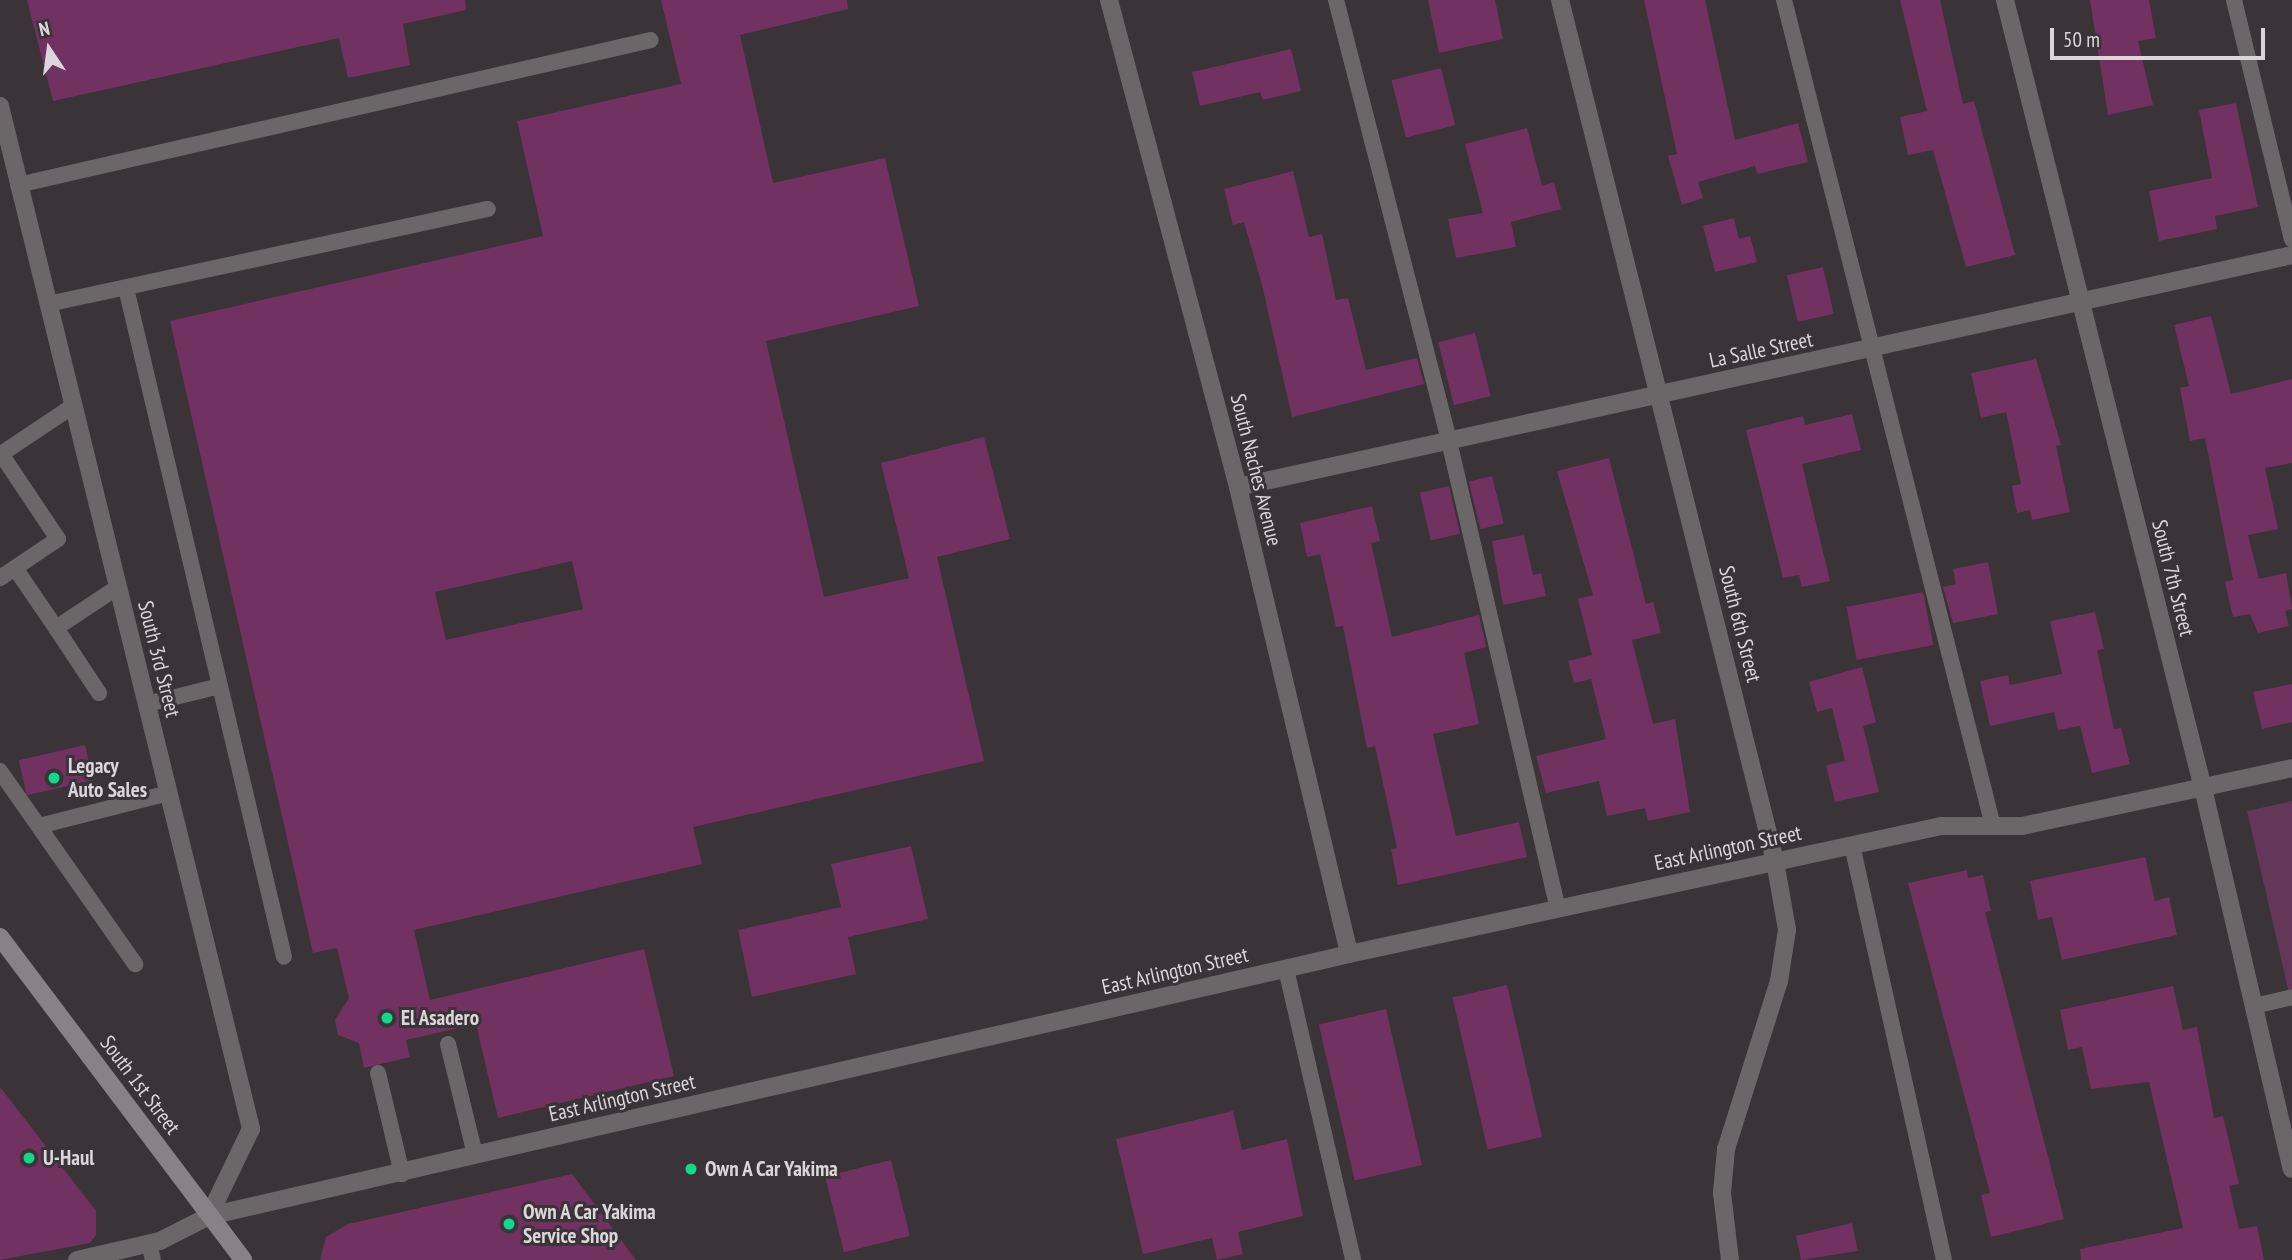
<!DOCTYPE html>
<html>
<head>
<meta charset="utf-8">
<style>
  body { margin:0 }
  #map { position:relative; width:2292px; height:1260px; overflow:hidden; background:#3a3338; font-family:"PT Sans Narrow",sans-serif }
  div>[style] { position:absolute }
  .green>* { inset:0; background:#643758 }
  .building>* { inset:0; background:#713261; transform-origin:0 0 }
  .service>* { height:16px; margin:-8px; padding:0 8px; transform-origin:8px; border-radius:8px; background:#6b6769 }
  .minor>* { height:18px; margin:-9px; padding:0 9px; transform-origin:9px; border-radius:9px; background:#6b6769 }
  .tertiary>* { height:18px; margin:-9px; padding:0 9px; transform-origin:9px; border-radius:9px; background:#6b6769 }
  .secondary>* { height:18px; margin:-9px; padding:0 9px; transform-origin:9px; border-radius:9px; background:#888286 }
  .dots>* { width:19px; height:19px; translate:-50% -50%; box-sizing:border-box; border:4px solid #3a3338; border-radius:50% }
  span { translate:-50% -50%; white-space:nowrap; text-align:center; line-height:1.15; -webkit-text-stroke:6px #3a3338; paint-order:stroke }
  .street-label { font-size:21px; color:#dad6d9 }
  .poi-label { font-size:21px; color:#dad6d9; font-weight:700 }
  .left { translate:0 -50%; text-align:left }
  .north { position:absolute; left:14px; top:14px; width:70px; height:70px; -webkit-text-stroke:5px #3a3338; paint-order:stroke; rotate:347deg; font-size:19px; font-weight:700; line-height:28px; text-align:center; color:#dad6d9 }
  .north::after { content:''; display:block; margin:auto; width:24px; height:32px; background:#dad6d9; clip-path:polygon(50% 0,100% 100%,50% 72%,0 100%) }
  .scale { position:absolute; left:2050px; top:28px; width:215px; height:32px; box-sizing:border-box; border:4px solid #dad6d9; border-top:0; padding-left:9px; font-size:21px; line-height:24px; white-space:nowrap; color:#dad6d9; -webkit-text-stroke:5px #3a3338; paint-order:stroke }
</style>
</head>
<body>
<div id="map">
  <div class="green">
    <i style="clip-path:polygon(2292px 801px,2292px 1006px,2247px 811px)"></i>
  </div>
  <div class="building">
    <i style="clip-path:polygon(27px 0,465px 0,466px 10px,403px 24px,410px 65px,348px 78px,339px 38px,53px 101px)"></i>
    <i style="clip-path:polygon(evenodd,661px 0,847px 0,848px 9px,740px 35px,773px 183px,885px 158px,919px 306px,766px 341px,824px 597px,909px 578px,881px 463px,984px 437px,1010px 539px,937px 557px,984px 761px,693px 827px,702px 864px,414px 930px,430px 1000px,644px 949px,674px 1076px,498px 1118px,476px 1024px,406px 1040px,410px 1057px,364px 1068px,359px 1043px,338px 1035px,335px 1020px,349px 998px,337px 948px,313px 953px,170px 321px,543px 236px,517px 121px,681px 84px,661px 0,572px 561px,583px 609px,446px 640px,435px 592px,572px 561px)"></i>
    <i style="clip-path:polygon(1428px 0,1495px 0,1503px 39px,1439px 53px)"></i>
    <i style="clip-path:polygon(1644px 0,1705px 0,1735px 140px,1798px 123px,1808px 162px,1757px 174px,1755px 166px,1698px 182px,1703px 198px,1682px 205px,1668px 156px,1677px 154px)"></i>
    <i style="clip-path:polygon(1900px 0,1940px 0,1963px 104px,1974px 101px,2015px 255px,1966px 267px,1933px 150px,1908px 155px,1900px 117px,1927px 111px)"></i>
    <i style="clip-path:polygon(2090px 0,2149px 0,2156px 38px,2138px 41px,2153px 105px,2108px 115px)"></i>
    <i style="clip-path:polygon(1291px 49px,1301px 91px,1263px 100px,1260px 92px,1200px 106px,1192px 72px)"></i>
    <i style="left:1441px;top:68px;width:59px;height:51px;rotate:76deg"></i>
    <i style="clip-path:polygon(2236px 103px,2258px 207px,2215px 216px,2217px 229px,2159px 241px,2149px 191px,2212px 178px,2199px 110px)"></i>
    <i style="clip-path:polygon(1527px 128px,1542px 186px,1554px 182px,1561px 209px,1511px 222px,1516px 247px,1456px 258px,1448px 219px,1483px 213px,1465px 144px)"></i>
    <i style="clip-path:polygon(1293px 171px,1309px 237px,1322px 234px,1336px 300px,1348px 298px,1366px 370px,1417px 358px,1424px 384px,1292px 417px,1262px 285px,1244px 222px,1233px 225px,1224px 189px)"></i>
    <i style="clip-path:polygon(1734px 218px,1739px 239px,1750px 236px,1757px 262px,1715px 272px,1703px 226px)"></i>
    <i style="left:1823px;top:267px;width:48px;height:37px;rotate:77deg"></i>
    <i style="clip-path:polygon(2211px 316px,2231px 394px,2292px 379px,2292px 463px,2265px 468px,2278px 529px,2248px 535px,2259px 579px,2286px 573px,2292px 609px,2285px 611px,2289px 626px,2258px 633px,2250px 614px,2233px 617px,2225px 582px,2233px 580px,2205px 438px,2190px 441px,2180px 388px,2189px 386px,2174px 325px)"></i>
    <i style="left:1475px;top:333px;width:65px;height:38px;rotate:76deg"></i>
    <i style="clip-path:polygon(2036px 359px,2061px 445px,2056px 446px,2070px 512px,2032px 520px,2030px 510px,2017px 513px,2012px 486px,2021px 484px,2006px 412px,1981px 418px,1971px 373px)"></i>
    <i style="clip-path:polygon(1852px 414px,1861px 450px,1802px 464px,1830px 581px,1802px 587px,1799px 575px,1783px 578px,1746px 430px,1803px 416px,1805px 425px)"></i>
    <i style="clip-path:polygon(1609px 458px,1646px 604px,1653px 602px,1661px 633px,1632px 640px,1653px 724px,1675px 719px,1690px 812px,1648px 821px,1645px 808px,1607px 816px,1599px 781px,1546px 793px,1536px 756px,1606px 739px,1591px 679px,1574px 683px,1568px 661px,1592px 655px,1578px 599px,1593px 595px,1557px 471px)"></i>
    <i style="left:1492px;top:476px;width:49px;height:24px;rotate:76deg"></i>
    <i style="left:1449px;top:486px;width:49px;height:30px;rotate:77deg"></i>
    <i style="clip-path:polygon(1372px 506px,1380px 541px,1371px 543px,1392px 637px,1479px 615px,1486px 647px,1464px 653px,1479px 724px,1433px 734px,1456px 836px,1519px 822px,1527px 857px,1398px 885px,1391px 849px,1397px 848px,1375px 746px,1367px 748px,1343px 626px,1336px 627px,1320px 554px,1307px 557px,1300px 523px)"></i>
    <i style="clip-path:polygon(1524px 535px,1533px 575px,1541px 573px,1546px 596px,1503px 605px,1492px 541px)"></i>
    <i style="clip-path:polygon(1988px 562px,1998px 614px,1953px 623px,1943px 587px,1956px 584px,1953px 569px)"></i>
    <i style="left:1923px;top:592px;width:54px;height:78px;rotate:79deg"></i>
    <i style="clip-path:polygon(2095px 612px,2104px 649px,2097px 650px,2114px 729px,2121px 728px,2130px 764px,2092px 773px,2080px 726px,2058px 730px,2054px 712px,1990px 726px,1980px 681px,2008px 675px,2010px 685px,2062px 674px,2050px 621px)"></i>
    <i style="clip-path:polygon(1862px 667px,1876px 722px,1863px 726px,1879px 792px,1835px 802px,1826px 765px,1845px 761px,1832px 708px,1817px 712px,1809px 682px)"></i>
    <i style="clip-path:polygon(2292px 684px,2292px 722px,2262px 729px,2253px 692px)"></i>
    <i style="left:85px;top:745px;width:36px;height:68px;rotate:77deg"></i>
    <i style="clip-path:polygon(911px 846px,928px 919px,848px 937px,856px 974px,752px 997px,738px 930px,841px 907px,831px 864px)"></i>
    <i style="clip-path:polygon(2145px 857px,2155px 901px,2169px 897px,2177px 935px,2062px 960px,2052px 917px,2038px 920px,2030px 881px)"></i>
    <i style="clip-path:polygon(1967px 870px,1968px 878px,1983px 875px,1991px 911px,1985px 912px,2064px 1219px,1991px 1237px,1981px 1195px,1990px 1193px,1908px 883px)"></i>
    <i style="left:1507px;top:985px;width:156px;height:56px;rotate:77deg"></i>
    <i style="clip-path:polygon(2173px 986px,2183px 1030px,2197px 1027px,2214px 1118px,2223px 1116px,2239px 1184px,2229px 1186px,2239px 1229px,2257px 1226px,2264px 1260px,2081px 1260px,2080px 1249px,2183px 1228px,2149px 1082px,2091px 1089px,2082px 1047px,2068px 1050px,2060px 1010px)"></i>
    <i style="left:1386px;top:1009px;width:160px;height:69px;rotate:77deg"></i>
    <i style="clip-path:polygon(0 1087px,96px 1211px,96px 1235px,90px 1243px,0 1260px)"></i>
    <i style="clip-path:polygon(1233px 1111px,1242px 1150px,1287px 1139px,1303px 1216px,1238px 1232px,1243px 1254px,1217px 1260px,1212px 1238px,1143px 1254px,1116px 1139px)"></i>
    <i style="left:891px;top:1160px;width:78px;height:68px;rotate:76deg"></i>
    <i style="clip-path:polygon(572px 1174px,636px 1260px,320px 1260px,326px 1237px,348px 1224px)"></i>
    <i style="clip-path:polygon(1852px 1223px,1858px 1251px,1801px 1260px,1796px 1236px)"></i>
  </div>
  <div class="service">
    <i style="left:1336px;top:0;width:455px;rotate:75.6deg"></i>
    <i style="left:1449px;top:441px;width:480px;rotate:76.9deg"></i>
    <i style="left:1784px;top:0;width:852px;rotate:75.8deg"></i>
    <i style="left:2234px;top:0;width:246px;rotate:76.4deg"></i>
    <i style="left:18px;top:185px;width:649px;rotate:-12.9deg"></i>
    <i style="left:126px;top:288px;width:687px;rotate:76.71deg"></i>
    <i style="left:48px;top:304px;width:450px;rotate:-12.2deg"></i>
    <i style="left:15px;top:568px;width:73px;rotate:55.7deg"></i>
    <i style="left:56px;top:628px;width:74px;rotate:-33.5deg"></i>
    <i style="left:0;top:578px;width:70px;rotate:-33.9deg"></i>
    <i style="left:58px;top:539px;width:102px;rotate:-123.8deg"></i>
    <i style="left:1px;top:454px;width:87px;rotate:-33.7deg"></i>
    <i style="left:56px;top:628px;width:78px;rotate:56.5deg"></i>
    <i style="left:147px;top:704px;width:75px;rotate:-13.9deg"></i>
    <i style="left:0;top:771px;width:236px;rotate:55deg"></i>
    <i style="left:39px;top:826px;width:133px;rotate:-14.3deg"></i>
    <i style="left:1852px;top:845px;width:425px;rotate:77.5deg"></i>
    <i style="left:1286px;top:969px;width:299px;rotate:77deg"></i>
    <i style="left:2254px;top:1006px;width:39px;rotate:-13deg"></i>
    <i style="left:448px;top:1044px;width:114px;rotate:76.3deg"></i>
    <i style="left:378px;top:1073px;width:104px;rotate:76.6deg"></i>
    <i style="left:149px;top:1243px;width:17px;rotate:77deg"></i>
  </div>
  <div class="minor">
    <i style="left:1109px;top:0;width:504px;rotate:75.16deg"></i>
    <i style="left:1238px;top:487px;width:480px;rotate:76.6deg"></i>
    <i style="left:2005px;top:0;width:812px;rotate:75.9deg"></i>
    <i style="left:2203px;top:788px;width:391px;rotate:76.9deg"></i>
    <i style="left:0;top:106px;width:1053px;rotate:76.21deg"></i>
    <i style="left:251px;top:1129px;width:97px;rotate:115.8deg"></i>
    <i style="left:1238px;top:487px;width:1079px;rotate:-12.41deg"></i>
    <i style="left:77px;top:1260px;width:85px;rotate:-12.9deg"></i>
    <i style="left:160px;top:1241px;width:55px;rotate:-27deg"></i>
    <i style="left:209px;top:1216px;width:1170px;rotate:-12.94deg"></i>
    <i style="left:1349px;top:954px;width:606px;rotate:-12.2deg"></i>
    <i style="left:1941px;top:826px;width:81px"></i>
    <i style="left:2022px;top:826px;width:276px;rotate:-12.1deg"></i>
  </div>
  <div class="tertiary">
    <i style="left:1560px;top:0;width:887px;rotate:75.98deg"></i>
    <i style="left:1775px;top:861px;width:70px;rotate:80.1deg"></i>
    <i style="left:1787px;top:930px;width:52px;rotate:98.9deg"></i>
    <i style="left:1779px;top:981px;width:176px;rotate:107.5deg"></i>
    <i style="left:1726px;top:1149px;width:44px;rotate:95.2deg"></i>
    <i style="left:1722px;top:1193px;width:67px;rotate:83.2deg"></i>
  </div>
  <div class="secondary">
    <i style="left:0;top:937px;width:404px;rotate:53deg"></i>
  </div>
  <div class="dots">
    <i style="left:54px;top:778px;background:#12d98a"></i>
    <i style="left:387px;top:1018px;background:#12d98a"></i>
    <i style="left:29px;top:1158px;background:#12d98a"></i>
    <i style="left:691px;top:1169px;background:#12d98a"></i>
    <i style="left:509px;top:1224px;background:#12d98a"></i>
  </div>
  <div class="street-label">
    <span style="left:1761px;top:350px;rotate:-12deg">La Salle Street</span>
    <span style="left:1256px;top:470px;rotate:76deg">South Naches Avenue</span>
    <span style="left:2173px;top:578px;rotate:76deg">South 7th Street</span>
    <span style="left:1740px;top:624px;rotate:76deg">South 6th Street</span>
    <span style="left:159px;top:659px;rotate:76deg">South 3rd Street</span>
    <span style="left:1728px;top:848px;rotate:-12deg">East Arlington Street</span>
    <span style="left:1175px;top:971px;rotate:-13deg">East Arlington Street</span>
    <span style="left:140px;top:1085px;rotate:53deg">South 1st Street</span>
    <span style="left:622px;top:1098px;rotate:-13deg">East Arlington Street</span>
  </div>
  <div class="poi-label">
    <span class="left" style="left:68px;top:778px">Legacy<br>Auto Sales</span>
    <span class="left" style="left:401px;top:1018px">El Asadero</span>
    <span class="left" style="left:43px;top:1158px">U-Haul</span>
    <span class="left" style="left:705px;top:1169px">Own A Car Yakima</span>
    <span class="left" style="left:523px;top:1224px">Own A Car Yakima<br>Service Shop</span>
  </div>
  <div class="north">N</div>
  <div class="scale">50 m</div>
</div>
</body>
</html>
